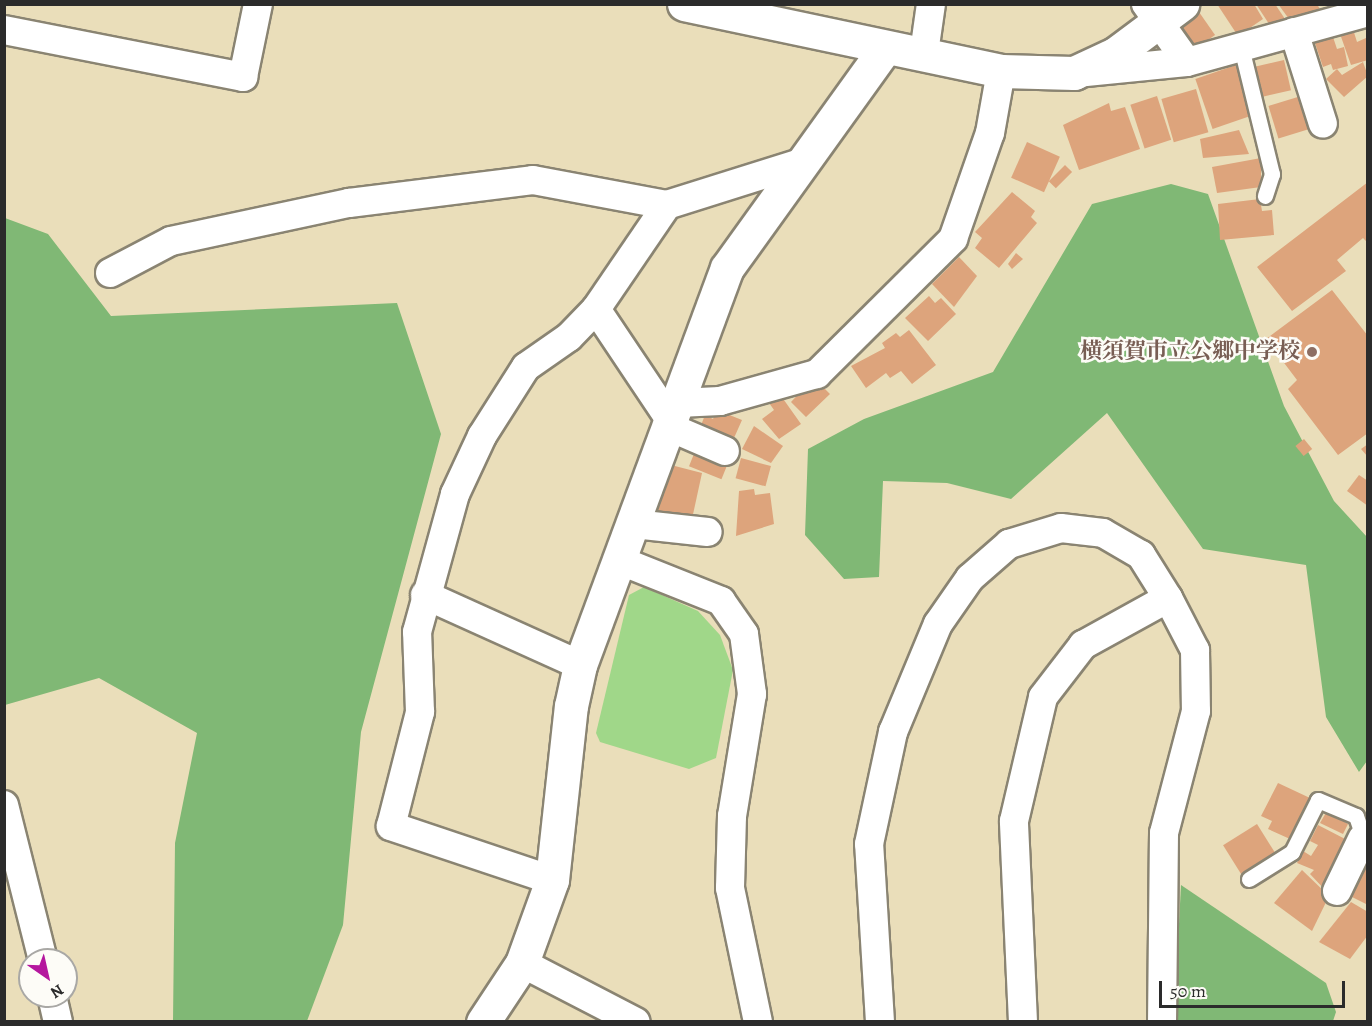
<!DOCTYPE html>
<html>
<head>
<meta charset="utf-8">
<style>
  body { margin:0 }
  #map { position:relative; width:1372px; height:1026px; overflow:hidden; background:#eadeba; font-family:Alegreya,"Noto Serif JP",serif }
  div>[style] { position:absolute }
  .green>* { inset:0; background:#a0d789 }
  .forest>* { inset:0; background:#80b875 }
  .building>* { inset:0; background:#dda47c; transform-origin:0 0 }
  .roads { filter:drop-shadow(2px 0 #8a8472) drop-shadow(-2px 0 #8a8472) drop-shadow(0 2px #8a8472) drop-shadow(0 -2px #8a8472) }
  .service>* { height:15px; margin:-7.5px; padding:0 7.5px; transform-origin:7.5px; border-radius:7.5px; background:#fff }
  .minor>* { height:28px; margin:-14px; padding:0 14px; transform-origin:14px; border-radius:14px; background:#fff }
  .tertiary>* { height:33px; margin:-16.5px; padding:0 16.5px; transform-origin:16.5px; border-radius:16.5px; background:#fff }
  .dots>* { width:16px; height:16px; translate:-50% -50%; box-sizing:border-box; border:3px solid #fdfcf7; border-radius:50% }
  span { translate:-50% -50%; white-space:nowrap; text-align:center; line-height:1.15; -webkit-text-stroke:5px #fdfcf7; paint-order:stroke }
  .education-label { font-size:22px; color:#785e54; font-weight:700 }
  .right { translate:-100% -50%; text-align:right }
  .frame { position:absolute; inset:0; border:6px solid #2b2b2b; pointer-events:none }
  .north { position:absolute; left:18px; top:948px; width:60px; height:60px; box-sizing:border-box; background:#fdfcf7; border:2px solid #a9a8a5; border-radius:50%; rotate:146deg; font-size:16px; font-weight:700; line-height:24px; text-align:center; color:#2b2b2b }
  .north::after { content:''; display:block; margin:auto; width:21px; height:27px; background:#b5179e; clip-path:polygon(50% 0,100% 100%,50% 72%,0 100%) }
  .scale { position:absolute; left:1159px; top:981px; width:186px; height:27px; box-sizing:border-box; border:3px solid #2b2b2b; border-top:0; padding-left:8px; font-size:18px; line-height:21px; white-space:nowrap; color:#2b2b2b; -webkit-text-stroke:4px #fdfcf7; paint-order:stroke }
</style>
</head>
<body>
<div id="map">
  <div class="green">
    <i style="clip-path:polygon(644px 587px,698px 611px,720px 635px,733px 670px,716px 758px,689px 769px,600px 742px,596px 733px,629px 595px)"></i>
  </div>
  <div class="forest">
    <i style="clip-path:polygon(1171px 184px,1208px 194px,1284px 406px,1334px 501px,1367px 537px,1367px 761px,1359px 772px,1326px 717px,1306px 565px,1203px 549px,1107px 413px,1011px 499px,947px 483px,883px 481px,879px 577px,844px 579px,805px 535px,808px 449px,864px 419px,993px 372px,1092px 204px)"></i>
    <i style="clip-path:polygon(5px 218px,48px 234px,111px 316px,397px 303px,441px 434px,361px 732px,343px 925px,307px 1021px,173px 1021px,175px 843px,197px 733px,99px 678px,5px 705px)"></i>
    <i style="clip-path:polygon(1181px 885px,1326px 983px,1336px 1012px,1333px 1021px,1174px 1022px)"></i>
  </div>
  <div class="building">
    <i style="clip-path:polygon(1217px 4px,1254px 4px,1263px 19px,1238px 36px)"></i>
    <i style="clip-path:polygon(1256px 4px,1275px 4px,1287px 22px,1271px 27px)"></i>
    <i style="clip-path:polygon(1278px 4px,1317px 4px,1321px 11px,1289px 19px)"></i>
    <i style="left:1199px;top:12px;width:28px;height:24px;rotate:55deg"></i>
    <i style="clip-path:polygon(1352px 26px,1357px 42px,1366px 38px,1368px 60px,1351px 65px,1339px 31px)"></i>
    <i style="clip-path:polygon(1332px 34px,1337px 49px,1344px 47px,1348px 66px,1333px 70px,1331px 64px,1323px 67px,1314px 40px)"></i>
    <i style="left:1284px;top:60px;width:31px;height:29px;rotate:77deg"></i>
    <i style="clip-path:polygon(1363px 62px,1368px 76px,1344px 97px,1326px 79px,1337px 69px,1342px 75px)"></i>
    <i style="left:1236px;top:65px;width:53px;height:43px;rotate:71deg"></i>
    <i style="left:1196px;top:89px;width:45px;height:36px;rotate:74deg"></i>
    <i style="left:1157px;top:96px;width:46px;height:28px;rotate:72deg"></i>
    <i style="left:1301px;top:96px;width:34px;height:34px;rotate:73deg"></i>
    <i style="clip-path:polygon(1109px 103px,1111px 111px,1125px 107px,1140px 149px,1079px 170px,1063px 125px)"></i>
    <i style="clip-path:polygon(1239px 130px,1249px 154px,1203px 158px,1200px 139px)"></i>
    <i style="left:1027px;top:142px;width:36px;height:39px;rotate:24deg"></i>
    <i style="clip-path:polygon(1261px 158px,1261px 187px,1217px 193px,1212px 167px)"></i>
    <i style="left:1065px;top:165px;width:10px;height:23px;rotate:45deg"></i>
    <i style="clip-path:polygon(1368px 182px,1368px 243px,1363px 238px,1337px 260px,1346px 271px,1292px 311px,1257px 267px)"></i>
    <i style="clip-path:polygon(1012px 192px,1035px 211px,1031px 217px,1037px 223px,999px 268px,975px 248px,982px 238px,975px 232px)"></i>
    <i style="clip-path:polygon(1260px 199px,1262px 211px,1272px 210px,1274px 235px,1220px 240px,1218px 204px)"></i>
    <i style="clip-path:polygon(1016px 253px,1023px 259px,1012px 269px,1008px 264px)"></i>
    <i style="clip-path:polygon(959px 257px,977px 276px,954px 307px,932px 284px)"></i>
    <i style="clip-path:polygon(1332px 290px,1368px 336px,1368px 433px,1338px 455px,1288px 389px,1297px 380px,1266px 339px)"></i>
    <i style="clip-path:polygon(929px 296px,935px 303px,941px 298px,956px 314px,928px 341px,905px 318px)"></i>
    <i style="clip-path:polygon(909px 330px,936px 365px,912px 384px,901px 371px,890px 378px,886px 373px,866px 388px,851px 366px,885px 348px,882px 343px,896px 333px,900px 337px)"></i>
    <i style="clip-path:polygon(808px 384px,815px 389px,820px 384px,830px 394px,806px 417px,791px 402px)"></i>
    <i style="clip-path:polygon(779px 393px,801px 424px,779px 439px,762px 419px,774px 410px,767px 400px)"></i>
    <i style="clip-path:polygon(717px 410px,742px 420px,730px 447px,698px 433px,705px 415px,713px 419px)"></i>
    <i style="clip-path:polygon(754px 426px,783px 446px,771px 463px,742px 449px)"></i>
    <i style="left:1304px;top:439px;width:13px;height:11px;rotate:51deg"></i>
    <i style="left:698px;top:444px;width:35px;height:24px;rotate:22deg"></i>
    <i style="clip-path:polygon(1368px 444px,1368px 457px,1361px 449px)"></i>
    <i style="left:741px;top:458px;width:31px;height:21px;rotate:15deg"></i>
    <i style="clip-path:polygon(671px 465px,702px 473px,692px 519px,654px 517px)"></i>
    <i style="clip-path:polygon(1359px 475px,1368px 481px,1368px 506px,1347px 491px)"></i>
    <i style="clip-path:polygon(754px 489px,755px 495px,770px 493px,774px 524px,736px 536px,739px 491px)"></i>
    <i style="clip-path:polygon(1278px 783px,1310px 798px,1290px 839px,1268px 829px,1272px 821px,1261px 816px)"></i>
    <i style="clip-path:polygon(1327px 811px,1348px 824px,1343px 834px,1320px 823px)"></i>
    <i style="left:1257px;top:824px;width:34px;height:40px;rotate:58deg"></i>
    <i style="clip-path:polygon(1318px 825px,1349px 841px,1327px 892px,1310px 874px,1314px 870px,1297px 863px,1303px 851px,1311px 856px,1318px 845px,1310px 841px)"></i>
    <i style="clip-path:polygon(1365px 862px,1368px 864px,1368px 905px,1348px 895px)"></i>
    <i style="clip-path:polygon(1302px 870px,1329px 896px,1312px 931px,1274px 903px)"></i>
    <i style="clip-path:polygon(1351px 902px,1368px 912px,1368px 935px,1350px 959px,1319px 942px)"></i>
  </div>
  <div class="roads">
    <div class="service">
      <i style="left:1241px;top:47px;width:131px;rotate:76.3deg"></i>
      <i style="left:1272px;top:174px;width:23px;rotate:108deg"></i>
      <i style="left:1249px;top:879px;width:51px;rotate:-32.1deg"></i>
      <i style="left:1292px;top:852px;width:58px;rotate:-63.4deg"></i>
      <i style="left:1318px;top:800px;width:41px;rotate:22.8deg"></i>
      <i style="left:1356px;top:816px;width:28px;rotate:71deg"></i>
    </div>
    <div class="minor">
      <i style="left:1146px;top:4px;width:71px;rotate:54.7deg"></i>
      <i style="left:4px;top:30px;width:244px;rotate:11.1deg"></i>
      <i style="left:243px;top:77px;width:75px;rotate:-78.4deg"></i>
      <i style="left:1294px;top:32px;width:96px;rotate:72.5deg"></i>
      <i style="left:924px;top:53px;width:49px;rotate:-81.9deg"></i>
      <i style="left:1086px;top:72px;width:101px;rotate:-5.7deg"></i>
      <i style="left:1187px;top:62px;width:188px;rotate:-15.4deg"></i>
      <i style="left:110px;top:273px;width:69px;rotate:-27.7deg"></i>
      <i style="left:171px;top:241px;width:182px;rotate:-12.1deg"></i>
      <i style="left:349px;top:203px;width:185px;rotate:-7.1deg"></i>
      <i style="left:533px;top:180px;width:136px;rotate:10.6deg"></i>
      <i style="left:596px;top:309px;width:131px;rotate:56.2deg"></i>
      <i style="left:678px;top:403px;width:42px;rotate:-2.7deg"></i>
      <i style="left:720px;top:401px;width:101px;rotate:-15.6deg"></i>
      <i style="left:817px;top:374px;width:192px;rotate:-44.8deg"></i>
      <i style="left:953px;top:239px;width:112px;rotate:-70.8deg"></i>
      <i style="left:990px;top:133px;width:63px;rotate:-79.9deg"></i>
      <i style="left:667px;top:426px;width:63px;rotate:23.3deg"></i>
      <i style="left:634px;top:524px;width:74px;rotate:6.2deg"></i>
      <i style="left:621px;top:561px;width:108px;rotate:21.8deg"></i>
      <i style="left:721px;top:601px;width:40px;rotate:55.1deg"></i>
      <i style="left:744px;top:634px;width:61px;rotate:82.4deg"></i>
      <i style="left:752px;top:694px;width:124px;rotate:99.3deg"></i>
      <i style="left:732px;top:816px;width:72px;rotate:91.6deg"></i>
      <i style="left:730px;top:888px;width:137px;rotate:78.2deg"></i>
      <i style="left:425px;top:595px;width:170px;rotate:24.3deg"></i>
      <i style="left:4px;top:805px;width:160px;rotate:75.9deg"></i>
      <i style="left:552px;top:880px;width:170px;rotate:-161.5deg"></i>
      <i style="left:391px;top:826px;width:118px;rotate:-75.7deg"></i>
      <i style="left:420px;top:712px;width:80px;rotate:-92.1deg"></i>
      <i style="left:417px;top:632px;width:143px;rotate:-74.6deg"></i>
      <i style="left:455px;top:494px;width:64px;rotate:-65deg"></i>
      <i style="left:482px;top:436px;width:82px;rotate:-57.5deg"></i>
      <i style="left:526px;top:367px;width:52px;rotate:-34.9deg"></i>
      <i style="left:569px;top:337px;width:39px;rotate:-46deg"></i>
      <i style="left:596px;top:309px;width:126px;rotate:-55.7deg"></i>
      <i style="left:667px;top:205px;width:139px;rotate:-17.5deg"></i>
      <i style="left:1337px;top:891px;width:58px;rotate:-64.3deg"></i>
      <i style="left:522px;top:963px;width:128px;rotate:27.4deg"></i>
      <i style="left:52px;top:996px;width:27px;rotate:77deg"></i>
      <i style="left:880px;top:1022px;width:178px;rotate:-93.5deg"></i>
      <i style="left:869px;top:844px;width:115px;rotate:-77.9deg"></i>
      <i style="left:893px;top:732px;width:117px;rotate:-67.4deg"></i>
      <i style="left:938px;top:624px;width:56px;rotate:-55.2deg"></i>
      <i style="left:970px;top:578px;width:52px;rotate:-41.1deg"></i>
      <i style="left:1009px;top:544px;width:54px;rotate:-17.1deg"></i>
      <i style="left:1061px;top:528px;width:42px;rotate:6.8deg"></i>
      <i style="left:1103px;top:533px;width:44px;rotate:30.1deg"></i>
      <i style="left:1141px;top:555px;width:51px;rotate:57.9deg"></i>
      <i style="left:1023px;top:1022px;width:201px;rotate:-92.6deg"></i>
      <i style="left:1014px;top:821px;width:127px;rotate:-76.8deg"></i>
      <i style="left:1043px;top:697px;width:66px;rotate:-52.4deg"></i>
      <i style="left:1083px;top:645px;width:97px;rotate:-28.9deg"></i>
      <i style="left:1168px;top:598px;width:59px;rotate:62.6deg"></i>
      <i style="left:1195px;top:650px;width:61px;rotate:89.1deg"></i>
      <i style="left:1196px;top:711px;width:126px;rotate:104.7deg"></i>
      <i style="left:1164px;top:833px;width:189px;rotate:90.6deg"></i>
    </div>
    <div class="tertiary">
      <i style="left:684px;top:4px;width:324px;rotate:11.9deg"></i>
      <i style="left:1001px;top:71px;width:73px;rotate:1.6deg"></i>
      <i style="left:1074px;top:73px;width:45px;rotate:-24.9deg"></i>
      <i style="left:1115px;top:54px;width:84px;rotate:-36.7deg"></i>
      <i style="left:483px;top:1022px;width:71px;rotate:-56.5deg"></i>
      <i style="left:522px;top:963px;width:88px;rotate:-70.1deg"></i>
      <i style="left:552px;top:880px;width:175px;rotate:-83.8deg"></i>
      <i style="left:571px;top:706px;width:42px;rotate:-77.6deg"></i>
      <i style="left:580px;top:665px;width:423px;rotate:-69.7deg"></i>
      <i style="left:727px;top:268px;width:271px;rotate:-54.3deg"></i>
    </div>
  </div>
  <div class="dots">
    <i style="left:1312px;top:352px;background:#8d6e63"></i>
  </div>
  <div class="education-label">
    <span class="right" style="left:1300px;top:352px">横須賀市立公郷中学校</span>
  </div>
  <div class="frame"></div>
  <div class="north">N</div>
  <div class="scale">50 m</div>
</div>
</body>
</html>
